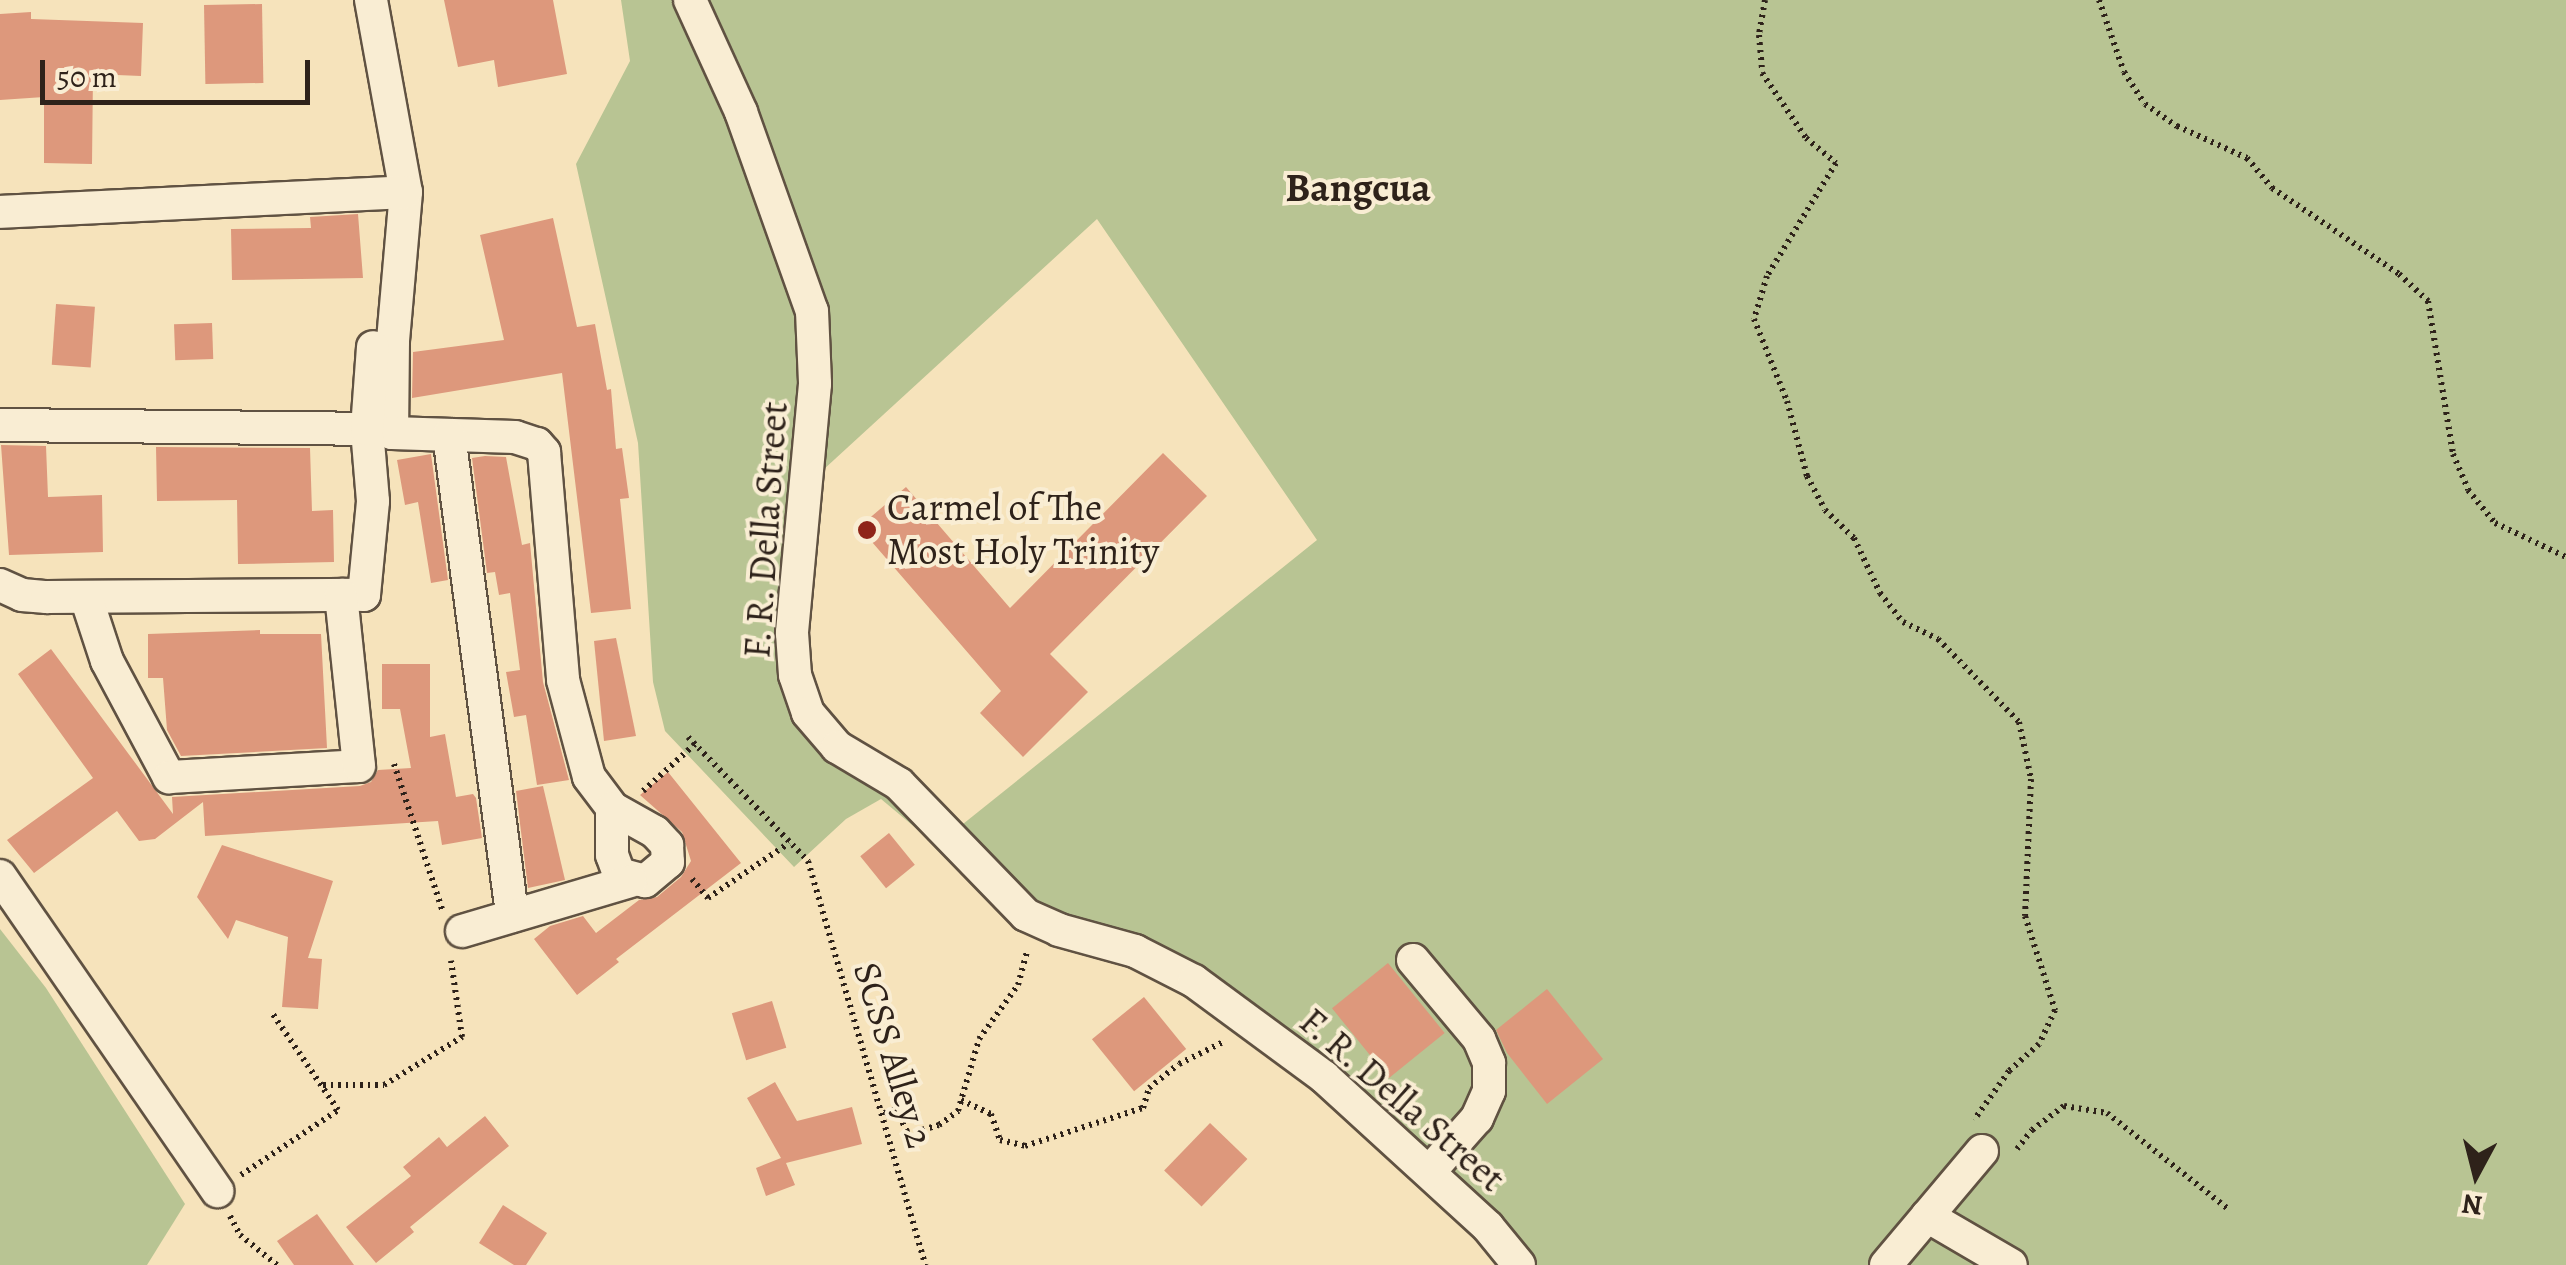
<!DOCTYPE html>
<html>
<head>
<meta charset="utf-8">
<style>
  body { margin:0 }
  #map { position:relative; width:2566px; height:1265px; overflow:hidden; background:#f6e3bb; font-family:Alegreya,serif }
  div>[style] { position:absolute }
  .green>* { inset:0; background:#b8c493 }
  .building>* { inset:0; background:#dd987c; transform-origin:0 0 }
  .path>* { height:6px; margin-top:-3px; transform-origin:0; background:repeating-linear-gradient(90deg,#2e221a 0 2.5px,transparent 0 7.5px) }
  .roads { filter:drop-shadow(2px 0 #605242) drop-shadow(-2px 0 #605242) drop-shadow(0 2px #605242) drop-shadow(0 -2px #605242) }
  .street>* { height:32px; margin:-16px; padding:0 16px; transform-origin:16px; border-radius:16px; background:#f9edd3 }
  .dots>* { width:28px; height:28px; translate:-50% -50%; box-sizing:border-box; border:5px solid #f9edd3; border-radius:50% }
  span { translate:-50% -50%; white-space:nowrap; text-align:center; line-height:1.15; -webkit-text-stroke:8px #f9edd3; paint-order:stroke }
  .poi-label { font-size:38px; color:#2e221a }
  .left { translate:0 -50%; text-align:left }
  .street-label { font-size:38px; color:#2e221a }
  .neighbourhood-label { font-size:40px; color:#2e221a; font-weight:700 }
  .north { position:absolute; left:2426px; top:1125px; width:100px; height:100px; -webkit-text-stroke:8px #f9edd3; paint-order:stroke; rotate:187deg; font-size:28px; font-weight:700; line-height:40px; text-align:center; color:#2e221a }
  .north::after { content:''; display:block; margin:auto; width:35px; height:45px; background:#2e221a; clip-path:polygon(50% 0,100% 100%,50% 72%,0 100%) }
  .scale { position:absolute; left:40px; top:60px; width:270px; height:45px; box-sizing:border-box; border:5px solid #2e221a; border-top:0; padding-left:12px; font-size:30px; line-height:35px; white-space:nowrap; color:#2e221a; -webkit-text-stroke:8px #f9edd3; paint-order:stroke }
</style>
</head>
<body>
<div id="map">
  <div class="green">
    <i style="clip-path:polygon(evenodd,621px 0,2566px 0,2566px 1265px,1499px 1265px,1475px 1229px,1315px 1089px,1227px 1022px,1146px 974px,1077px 946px,984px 885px,881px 799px,846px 819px,794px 867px,665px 731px,653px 682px,638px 443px,576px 164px,630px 61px,621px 0,1097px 219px,1317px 540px,963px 824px,906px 767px,852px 736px,817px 695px,805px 662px,823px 470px,1097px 219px)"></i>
    <i style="clip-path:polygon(0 929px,46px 988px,185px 1204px,147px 1265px,0 1265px)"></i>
  </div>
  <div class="building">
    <i style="clip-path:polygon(444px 0,553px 0,567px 74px,498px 87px,494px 60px,458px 67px)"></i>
    <i style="left:262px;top:4px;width:79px;height:58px;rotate:89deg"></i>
    <i style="clip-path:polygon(31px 12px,31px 19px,143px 23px,141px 76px,93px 74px,92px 164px,44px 163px,44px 97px,0 100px,0 14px)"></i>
    <i style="clip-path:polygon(358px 214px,363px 278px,232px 280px,231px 229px,311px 228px,310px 217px)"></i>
    <i style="clip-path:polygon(553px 218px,577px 327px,595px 324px,607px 390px,611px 389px,616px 449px,622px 448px,629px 498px,620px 499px,631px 609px,591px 613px,562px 373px,412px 398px,413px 352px,504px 340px,480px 235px)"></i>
    <i style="left:56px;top:304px;width:39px;height:61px;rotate:4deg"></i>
    <i style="left:212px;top:323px;width:36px;height:38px;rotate:88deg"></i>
    <i style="clip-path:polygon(1px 445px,46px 446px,48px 497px,102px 495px,103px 552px,9px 555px)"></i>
    <i style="clip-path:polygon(156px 447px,310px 448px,312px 511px,333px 510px,334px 562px,238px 564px,237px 500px,157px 501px)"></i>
    <i style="clip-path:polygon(1163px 453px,1207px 496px,1050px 654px,1088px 692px,1023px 757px,980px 713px,1001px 691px,859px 527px,906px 487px,1010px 608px)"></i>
    <i style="clip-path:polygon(431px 454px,448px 580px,431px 583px,418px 502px,405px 505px,397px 460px)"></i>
    <i style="clip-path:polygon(485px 456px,506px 457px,522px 545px,530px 543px,543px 682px,569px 780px,537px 785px,526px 715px,514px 717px,506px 672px,520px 670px,510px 593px,499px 595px,495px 572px,487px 573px,472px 458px)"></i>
    <i style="clip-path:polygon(260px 630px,260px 634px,321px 634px,327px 748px,181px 756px,167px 730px,163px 678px,148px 678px,148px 634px)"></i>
    <i style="clip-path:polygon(616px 638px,636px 736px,604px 741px,594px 641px)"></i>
    <i style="clip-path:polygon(51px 649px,173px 814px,172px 797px,360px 786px,371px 782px,378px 770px,411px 768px,400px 709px,382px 709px,382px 664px,430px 664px,430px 737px,445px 734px,456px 797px,473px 794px,476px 798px,482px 838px,442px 845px,438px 821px,205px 836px,203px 802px,155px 839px,139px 841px,117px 811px,34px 873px,7px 840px,93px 778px,18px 674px)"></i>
    <i style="clip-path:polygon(668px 772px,741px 863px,616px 959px,619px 962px,577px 995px,534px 939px,550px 926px,583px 916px,596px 933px,639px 900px,657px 897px,681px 877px,691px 861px,682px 832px,640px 795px)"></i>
    <i style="clip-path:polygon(543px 786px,565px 880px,528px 888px,516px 791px)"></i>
    <i style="left:889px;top:833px;width:41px;height:37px;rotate:51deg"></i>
    <i style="clip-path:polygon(222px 845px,333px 881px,308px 958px,322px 959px,318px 1009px,282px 1007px,288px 937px,236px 920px,228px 939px,197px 897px)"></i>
    <i style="left:1388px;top:963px;width:90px;height:72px;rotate:51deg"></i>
    <i style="clip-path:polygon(1547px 989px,1603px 1059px,1547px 1104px,1507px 1053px,1496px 1030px)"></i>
    <i style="left:1144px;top:997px;width:67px;height:67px;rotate:51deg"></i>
    <i style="left:772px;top:1001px;width:49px;height:42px;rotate:73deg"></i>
    <i style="clip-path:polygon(775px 1082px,797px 1121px,852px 1107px,862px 1144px,786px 1163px,795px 1185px,766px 1196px,756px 1168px,781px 1158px,747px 1098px)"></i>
    <i style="clip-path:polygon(485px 1116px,509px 1146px,410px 1227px,414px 1232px,376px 1263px,346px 1227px,411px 1176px,403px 1167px,439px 1137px,447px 1147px)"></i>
    <i style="left:1210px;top:1123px;width:52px;height:66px;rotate:44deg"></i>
    <i style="clip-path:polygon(503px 1205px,547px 1233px,526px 1265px,514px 1265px,479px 1243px)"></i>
    <i style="clip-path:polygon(317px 1214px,354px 1265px,294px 1265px,277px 1241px)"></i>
  </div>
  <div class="path">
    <i style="left:1765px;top:0;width:36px;rotate:100deg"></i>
    <i style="left:1759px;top:35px;width:38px;rotate:85deg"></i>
    <i style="left:1762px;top:73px;width:78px;rotate:55.9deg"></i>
    <i style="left:1806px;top:138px;width:39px;rotate:40deg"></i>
    <i style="left:1836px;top:163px;width:132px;rotate:121.4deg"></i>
    <i style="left:1767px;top:276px;width:45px;rotate:106.8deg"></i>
    <i style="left:1754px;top:319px;width:88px;rotate:68.1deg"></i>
    <i style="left:1787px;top:401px;width:78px;rotate:75.1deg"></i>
    <i style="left:1807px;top:476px;width:38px;rotate:62deg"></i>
    <i style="left:1825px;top:510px;width:40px;rotate:44deg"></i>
    <i style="left:1854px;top:538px;width:61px;rotate:64.7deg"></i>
    <i style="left:1880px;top:593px;width:37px;rotate:52deg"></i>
    <i style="left:1903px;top:622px;width:39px;rotate:26deg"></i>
    <i style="left:1938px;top:639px;width:116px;rotate:45.7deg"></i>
    <i style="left:2019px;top:722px;width:58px;rotate:78.1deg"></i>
    <i style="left:2031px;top:779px;width:137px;rotate:92.5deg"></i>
    <i style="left:2025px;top:916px;width:99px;rotate:72.3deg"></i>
    <i style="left:2055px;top:1010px;width:38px;rotate:115deg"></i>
    <i style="left:2039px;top:1044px;width:40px;rotate:138deg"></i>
    <i style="left:2009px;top:1071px;width:60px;rotate:125.5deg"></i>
    <i style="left:2099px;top:0;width:76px;rotate:70.9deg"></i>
    <i style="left:2124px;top:72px;width:38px;rotate:57deg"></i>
    <i style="left:2145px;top:104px;width:39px;rotate:35deg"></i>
    <i style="left:2177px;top:126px;width:77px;rotate:24.6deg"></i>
    <i style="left:2247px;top:158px;width:39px;rotate:50deg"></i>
    <i style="left:2272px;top:188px;width:153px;rotate:34.1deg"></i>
    <i style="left:2399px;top:274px;width:40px;rotate:43deg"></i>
    <i style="left:2428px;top:301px;width:155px;rotate:80.7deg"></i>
    <i style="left:2453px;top:454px;width:39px;rotate:67deg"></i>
    <i style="left:2468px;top:490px;width:43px;rotate:50.7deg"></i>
    <i style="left:2495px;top:523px;width:79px;rotate:25.6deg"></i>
    <i style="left:688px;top:737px;width:173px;rotate:45.9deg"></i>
    <i style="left:808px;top:861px;width:421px;rotate:73.8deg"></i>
    <i style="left:394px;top:764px;width:153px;rotate:71.7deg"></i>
    <i style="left:643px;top:791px;width:70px;rotate:-42.1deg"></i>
    <i style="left:692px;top:879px;width:25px;rotate:50deg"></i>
    <i style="left:708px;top:898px;width:98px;rotate:-34.2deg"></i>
    <i style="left:323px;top:1085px;width:61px"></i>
    <i style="left:384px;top:1085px;width:92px;rotate:-31.6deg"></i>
    <i style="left:462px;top:1037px;width:77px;rotate:-98.2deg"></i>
    <i style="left:961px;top:1100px;width:33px;rotate:25deg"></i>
    <i style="left:991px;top:1114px;width:28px;rotate:71deg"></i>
    <i style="left:1000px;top:1140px;width:26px;rotate:13deg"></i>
    <i style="left:1025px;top:1146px;width:124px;rotate:-17.9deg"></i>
    <i style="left:1143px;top:1108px;width:21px;rotate:-73deg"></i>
    <i style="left:1149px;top:1088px;width:38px;rotate:-39deg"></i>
    <i style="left:1179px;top:1064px;width:49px;rotate:-26.6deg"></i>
    <i style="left:884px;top:1113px;width:13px;rotate:-18deg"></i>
    <i style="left:896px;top:1109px;width:28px;rotate:64deg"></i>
    <i style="left:908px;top:1134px;width:32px;rotate:-16deg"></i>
    <i style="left:939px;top:1125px;width:24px;rotate:-36deg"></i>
    <i style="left:958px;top:1111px;width:75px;rotate:-73.7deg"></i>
    <i style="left:979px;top:1039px;width:67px;rotate:-54.2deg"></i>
    <i style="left:1018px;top:985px;width:35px;rotate:-75deg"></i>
    <i style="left:2017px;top:1149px;width:24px;rotate:-52deg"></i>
    <i style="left:2032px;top:1130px;width:40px;rotate:-37deg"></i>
    <i style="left:2064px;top:1106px;width:44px;rotate:9.2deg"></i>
    <i style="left:2107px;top:1113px;width:154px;rotate:38.4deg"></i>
    <i style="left:241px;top:1175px;width:117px;rotate:-33.8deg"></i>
    <i style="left:338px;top:1110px;width:117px;rotate:-124.2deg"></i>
    <i style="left:230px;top:1216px;width:21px;rotate:62deg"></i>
    <i style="left:240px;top:1235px;width:48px;rotate:39deg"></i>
  </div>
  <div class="roads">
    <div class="street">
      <i style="left:371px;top:0;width:195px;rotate:79.7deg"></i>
      <i style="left:406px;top:192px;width:150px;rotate:95deg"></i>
      <i style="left:393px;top:341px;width:92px;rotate:90.6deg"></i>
      <i style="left:392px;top:433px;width:123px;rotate:1.9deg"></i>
      <i style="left:515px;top:437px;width:23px;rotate:18deg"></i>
      <i style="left:537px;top:444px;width:11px;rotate:49deg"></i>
      <i style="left:544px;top:452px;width:229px;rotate:85.2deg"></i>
      <i style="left:563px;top:680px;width:100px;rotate:75deg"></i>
      <i style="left:589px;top:777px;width:39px;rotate:53deg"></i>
      <i style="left:612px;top:808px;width:49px;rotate:29.2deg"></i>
      <i style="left:655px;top:832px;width:18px;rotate:47deg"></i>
      <i style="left:667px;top:845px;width:17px;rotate:87deg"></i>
      <i style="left:668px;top:862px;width:30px;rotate:140deg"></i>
      <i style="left:645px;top:881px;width:27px;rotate:-165deg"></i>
      <i style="left:619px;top:874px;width:20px;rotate:-110deg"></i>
      <i style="left:612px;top:855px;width:47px;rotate:-90deg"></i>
      <i style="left:690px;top:0;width:123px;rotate:65.5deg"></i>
      <i style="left:741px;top:112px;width:211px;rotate:70.4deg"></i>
      <i style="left:812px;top:311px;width:73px;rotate:87.6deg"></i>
      <i style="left:815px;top:384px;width:250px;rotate:95.3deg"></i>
      <i style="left:792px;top:633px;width:42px;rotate:85.9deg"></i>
      <i style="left:795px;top:675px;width:40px;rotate:71.1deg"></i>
      <i style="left:808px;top:713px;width:45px;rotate:49.5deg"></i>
      <i style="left:837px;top:747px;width:72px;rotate:30.8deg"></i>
      <i style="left:899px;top:784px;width:182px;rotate:45.9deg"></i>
      <i style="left:1026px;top:915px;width:36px;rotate:24deg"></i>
      <i style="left:1059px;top:930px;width:79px;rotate:15.4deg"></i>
      <i style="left:1135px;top:951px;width:66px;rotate:27deg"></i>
      <i style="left:1194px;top:981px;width:162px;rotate:36.4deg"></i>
      <i style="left:1324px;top:1077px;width:222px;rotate:42.4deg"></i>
      <i style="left:1488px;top:1227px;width:49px;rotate:50.8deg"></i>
      <i style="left:0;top:212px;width:406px;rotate:-2.8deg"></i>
      <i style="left:0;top:425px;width:367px;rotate:0.6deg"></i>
      <i style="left:449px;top:435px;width:485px;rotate:82.5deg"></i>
      <i style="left:0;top:585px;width:24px;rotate:24deg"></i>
      <i style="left:22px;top:595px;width:25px;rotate:5deg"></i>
      <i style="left:47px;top:597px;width:317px;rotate:-0.4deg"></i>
      <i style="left:364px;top:595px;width:94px;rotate:-84.5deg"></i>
      <i style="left:373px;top:501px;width:72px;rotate:-94.8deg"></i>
      <i style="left:367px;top:429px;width:82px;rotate:-85.8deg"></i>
      <i style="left:86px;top:597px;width:67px;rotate:71.8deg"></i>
      <i style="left:107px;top:661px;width:132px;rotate:61.9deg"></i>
      <i style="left:169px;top:777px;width:190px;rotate:-3.3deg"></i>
      <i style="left:359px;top:766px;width:172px;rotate:-96deg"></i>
      <i style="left:0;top:876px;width:383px;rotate:55.4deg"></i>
      <i style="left:462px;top:931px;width:176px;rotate:-16.5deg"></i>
      <i style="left:1413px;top:960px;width:103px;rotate:50.1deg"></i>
      <i style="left:1479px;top:1039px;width:26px;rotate:67deg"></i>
      <i style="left:1489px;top:1063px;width:28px;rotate:90deg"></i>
      <i style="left:1489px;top:1091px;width:30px;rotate:114deg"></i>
      <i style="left:1477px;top:1118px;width:72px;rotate:131.6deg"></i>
      <i style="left:1927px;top:1216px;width:97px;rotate:30.3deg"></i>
      <i style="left:1886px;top:1265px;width:149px;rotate:-49.9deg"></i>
    </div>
  </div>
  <div class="dots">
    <i style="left:867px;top:530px;background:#8f2418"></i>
  </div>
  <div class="poi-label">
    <span class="left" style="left:887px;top:530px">Carmel of The<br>Most Holy Trinity</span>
  </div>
  <div class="street-label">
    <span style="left:766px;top:530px;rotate:-86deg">F. R. Della Street</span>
    <span style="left:893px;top:1055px;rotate:73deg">SCSS Alley 2</span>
    <span style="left:1402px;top:1100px;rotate:41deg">F. R. Della Street</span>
  </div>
  <div class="neighbourhood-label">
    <span style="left:1358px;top:188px">Bangcua</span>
  </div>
  <div class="north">N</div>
  <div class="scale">50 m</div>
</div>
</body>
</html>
